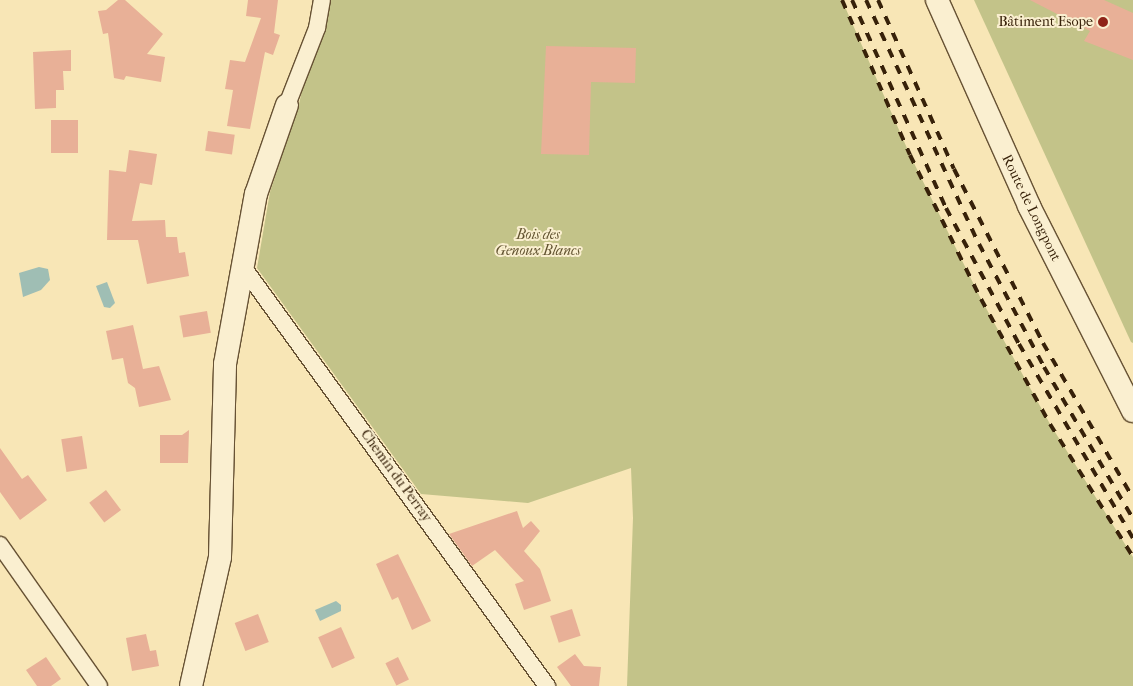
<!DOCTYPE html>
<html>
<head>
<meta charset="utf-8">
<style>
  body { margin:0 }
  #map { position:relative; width:1133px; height:686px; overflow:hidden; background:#f8e6b6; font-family:"IM FELL French Canon",serif }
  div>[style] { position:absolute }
  .green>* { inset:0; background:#c3c389 }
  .water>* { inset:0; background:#9fbeb4 }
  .building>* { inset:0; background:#e8b097; transform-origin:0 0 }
  .roads { filter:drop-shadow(1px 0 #675234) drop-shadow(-1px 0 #675234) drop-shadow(0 1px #675234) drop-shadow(0 -1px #675234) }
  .street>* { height:16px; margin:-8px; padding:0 8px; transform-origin:8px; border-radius:8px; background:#faefd0 }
  .secondary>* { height:22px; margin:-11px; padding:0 11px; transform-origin:11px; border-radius:11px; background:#faefd0 }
  .rail>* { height:4px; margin-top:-2px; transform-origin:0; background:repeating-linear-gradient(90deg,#372109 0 9px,transparent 0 18px) }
  .dots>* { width:14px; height:14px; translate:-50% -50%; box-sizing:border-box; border:2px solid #faefd0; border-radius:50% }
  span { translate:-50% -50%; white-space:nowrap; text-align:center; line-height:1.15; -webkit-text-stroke:4px #faefd0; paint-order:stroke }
  .poi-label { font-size:14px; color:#372109 }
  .right { translate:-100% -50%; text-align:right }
  .street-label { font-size:14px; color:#372109 }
  .park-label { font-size:14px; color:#61522f; font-style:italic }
</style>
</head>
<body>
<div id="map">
  <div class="green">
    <i style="clip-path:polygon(322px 0,842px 0,910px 155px,981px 299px,1050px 424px,1133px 557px,1133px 686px,627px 686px,633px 518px,631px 468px,528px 503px,421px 494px,257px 268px,270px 192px,299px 104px)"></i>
    <i style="clip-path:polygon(974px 0,1133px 0,1133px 343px,1131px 342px)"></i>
  </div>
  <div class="water">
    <i style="clip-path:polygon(39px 267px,48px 269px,50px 280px,41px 290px,23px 297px,19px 273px)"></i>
    <i style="clip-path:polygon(107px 282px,115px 303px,110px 308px,104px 307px,96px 286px)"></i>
    <i style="clip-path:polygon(336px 601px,341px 605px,341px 611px,320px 621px,315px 610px)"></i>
  </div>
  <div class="building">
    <i style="clip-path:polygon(118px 0,125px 0,163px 34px,147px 54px,165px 57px,161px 82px,126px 76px,124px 80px,114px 78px,108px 33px,103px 34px,98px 11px,106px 10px)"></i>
    <i style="clip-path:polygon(248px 0,278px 0,274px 33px,280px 35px,273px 55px,265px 52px,250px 129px,227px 126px,233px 90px,225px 89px,230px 60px,245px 62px,261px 18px,246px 16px)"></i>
    <i style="clip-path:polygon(1030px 0,1104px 0,1133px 13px,1133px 60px,1084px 41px,1090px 31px)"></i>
    <i style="clip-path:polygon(546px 46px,636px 48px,635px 83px,591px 82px,589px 155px,541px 154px)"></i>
    <i style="clip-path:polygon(71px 50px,71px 71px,63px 71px,64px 90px,56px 90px,56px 108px,35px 109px,33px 52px)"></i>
    <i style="left:51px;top:120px;width:27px;height:33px"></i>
    <i style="left:208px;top:131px;width:27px;height:20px;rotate:8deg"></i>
    <i style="clip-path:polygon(129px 150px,157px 154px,152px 185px,140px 183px,132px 221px,165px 220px,166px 237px,177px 237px,179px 253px,185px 252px,189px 276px,147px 284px,138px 240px,107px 240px,109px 170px,126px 172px)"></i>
    <i style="left:207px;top:311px;width:22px;height:28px;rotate:80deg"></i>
    <i style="clip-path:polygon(133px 325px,143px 369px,159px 366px,171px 400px,139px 407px,135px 388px,128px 383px,123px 358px,112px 360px,106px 331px)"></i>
    <i style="clip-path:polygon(189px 430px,188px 463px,160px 463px,160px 435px,182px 435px)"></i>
    <i style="left:82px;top:436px;width:33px;height:21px;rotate:81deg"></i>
    <i style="clip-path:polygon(0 448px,22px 479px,28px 475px,47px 500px,20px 520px,0 492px)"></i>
    <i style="left:106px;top:490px;width:25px;height:21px;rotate:53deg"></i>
    <i style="clip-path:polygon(517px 511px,523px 528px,531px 521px,540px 531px,524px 551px,540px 569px,551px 601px,524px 610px,515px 584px,524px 581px,495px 550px,472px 566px,449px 534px)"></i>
    <i style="clip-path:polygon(398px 554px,431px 621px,412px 630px,398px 597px,392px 600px,376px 564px)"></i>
    <i style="left:572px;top:609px;width:28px;height:23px;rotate:72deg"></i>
    <i style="left:258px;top:614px;width:30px;height:25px;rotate:69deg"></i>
    <i style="left:341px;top:627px;width:34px;height:25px;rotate:66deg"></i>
    <i style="clip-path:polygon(146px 634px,150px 651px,156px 650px,159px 666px,132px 671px,126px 638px)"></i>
    <i style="clip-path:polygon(575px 654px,584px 666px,601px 667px,599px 686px,571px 686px,557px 667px)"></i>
    <i style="clip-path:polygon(46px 657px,61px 679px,51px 686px,37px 686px,26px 670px)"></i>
    <i style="left:398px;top:657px;width:25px;height:14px;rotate:64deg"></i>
  </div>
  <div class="roads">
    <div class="street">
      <i style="left:287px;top:105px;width:83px;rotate:-68.7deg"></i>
      <i style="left:317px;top:28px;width:28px;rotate:-80deg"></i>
      <i style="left:243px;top:267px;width:518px;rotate:54.04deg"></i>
      <i style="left:0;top:545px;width:172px;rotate:54.9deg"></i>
    </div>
    <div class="secondary">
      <i style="left:937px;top:0;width:226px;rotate:65.9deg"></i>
      <i style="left:1029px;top:206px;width:230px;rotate:63.1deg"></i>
      <i style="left:191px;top:686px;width:132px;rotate:-77.3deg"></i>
      <i style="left:220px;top:557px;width:193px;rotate:-88.5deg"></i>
      <i style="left:225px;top:364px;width:173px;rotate:-79.7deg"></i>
      <i style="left:256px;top:194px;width:94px;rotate:-70.8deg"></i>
    </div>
  </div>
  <div class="rail">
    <i style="left:842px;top:0;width:169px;rotate:66.3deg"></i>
    <i style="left:910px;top:155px;width:161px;rotate:63.8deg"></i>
    <i style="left:981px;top:299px;width:143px;rotate:61.1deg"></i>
    <i style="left:1050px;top:424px;width:157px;rotate:58deg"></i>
    <i style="left:852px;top:0;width:228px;rotate:65.7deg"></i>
    <i style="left:946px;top:208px;width:154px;rotate:61.8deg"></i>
    <i style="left:1019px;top:344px;width:225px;rotate:59.6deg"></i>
    <i style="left:866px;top:0;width:269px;rotate:65.2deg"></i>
    <i style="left:979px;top:244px;width:139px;rotate:62.1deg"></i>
    <i style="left:1044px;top:367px;width:176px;rotate:59.6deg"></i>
    <i style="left:878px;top:0;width:185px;rotate:65.8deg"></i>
    <i style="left:954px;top:169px;width:195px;rotate:62.9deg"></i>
    <i style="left:1043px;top:343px;width:179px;rotate:59.9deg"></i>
  </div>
  <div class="dots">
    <i style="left:1103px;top:22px;background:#8f2418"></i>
  </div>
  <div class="poi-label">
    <span class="right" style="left:1093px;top:22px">Bâtiment Esope</span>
  </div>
  <div class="street-label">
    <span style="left:1031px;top:208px;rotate:64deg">Route de Longpont</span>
    <span style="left:396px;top:476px;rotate:54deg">Chemin du Perray</span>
  </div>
  <div class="park-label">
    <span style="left:538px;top:243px">Bois des<br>Genoux Blancs</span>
  </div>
</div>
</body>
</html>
